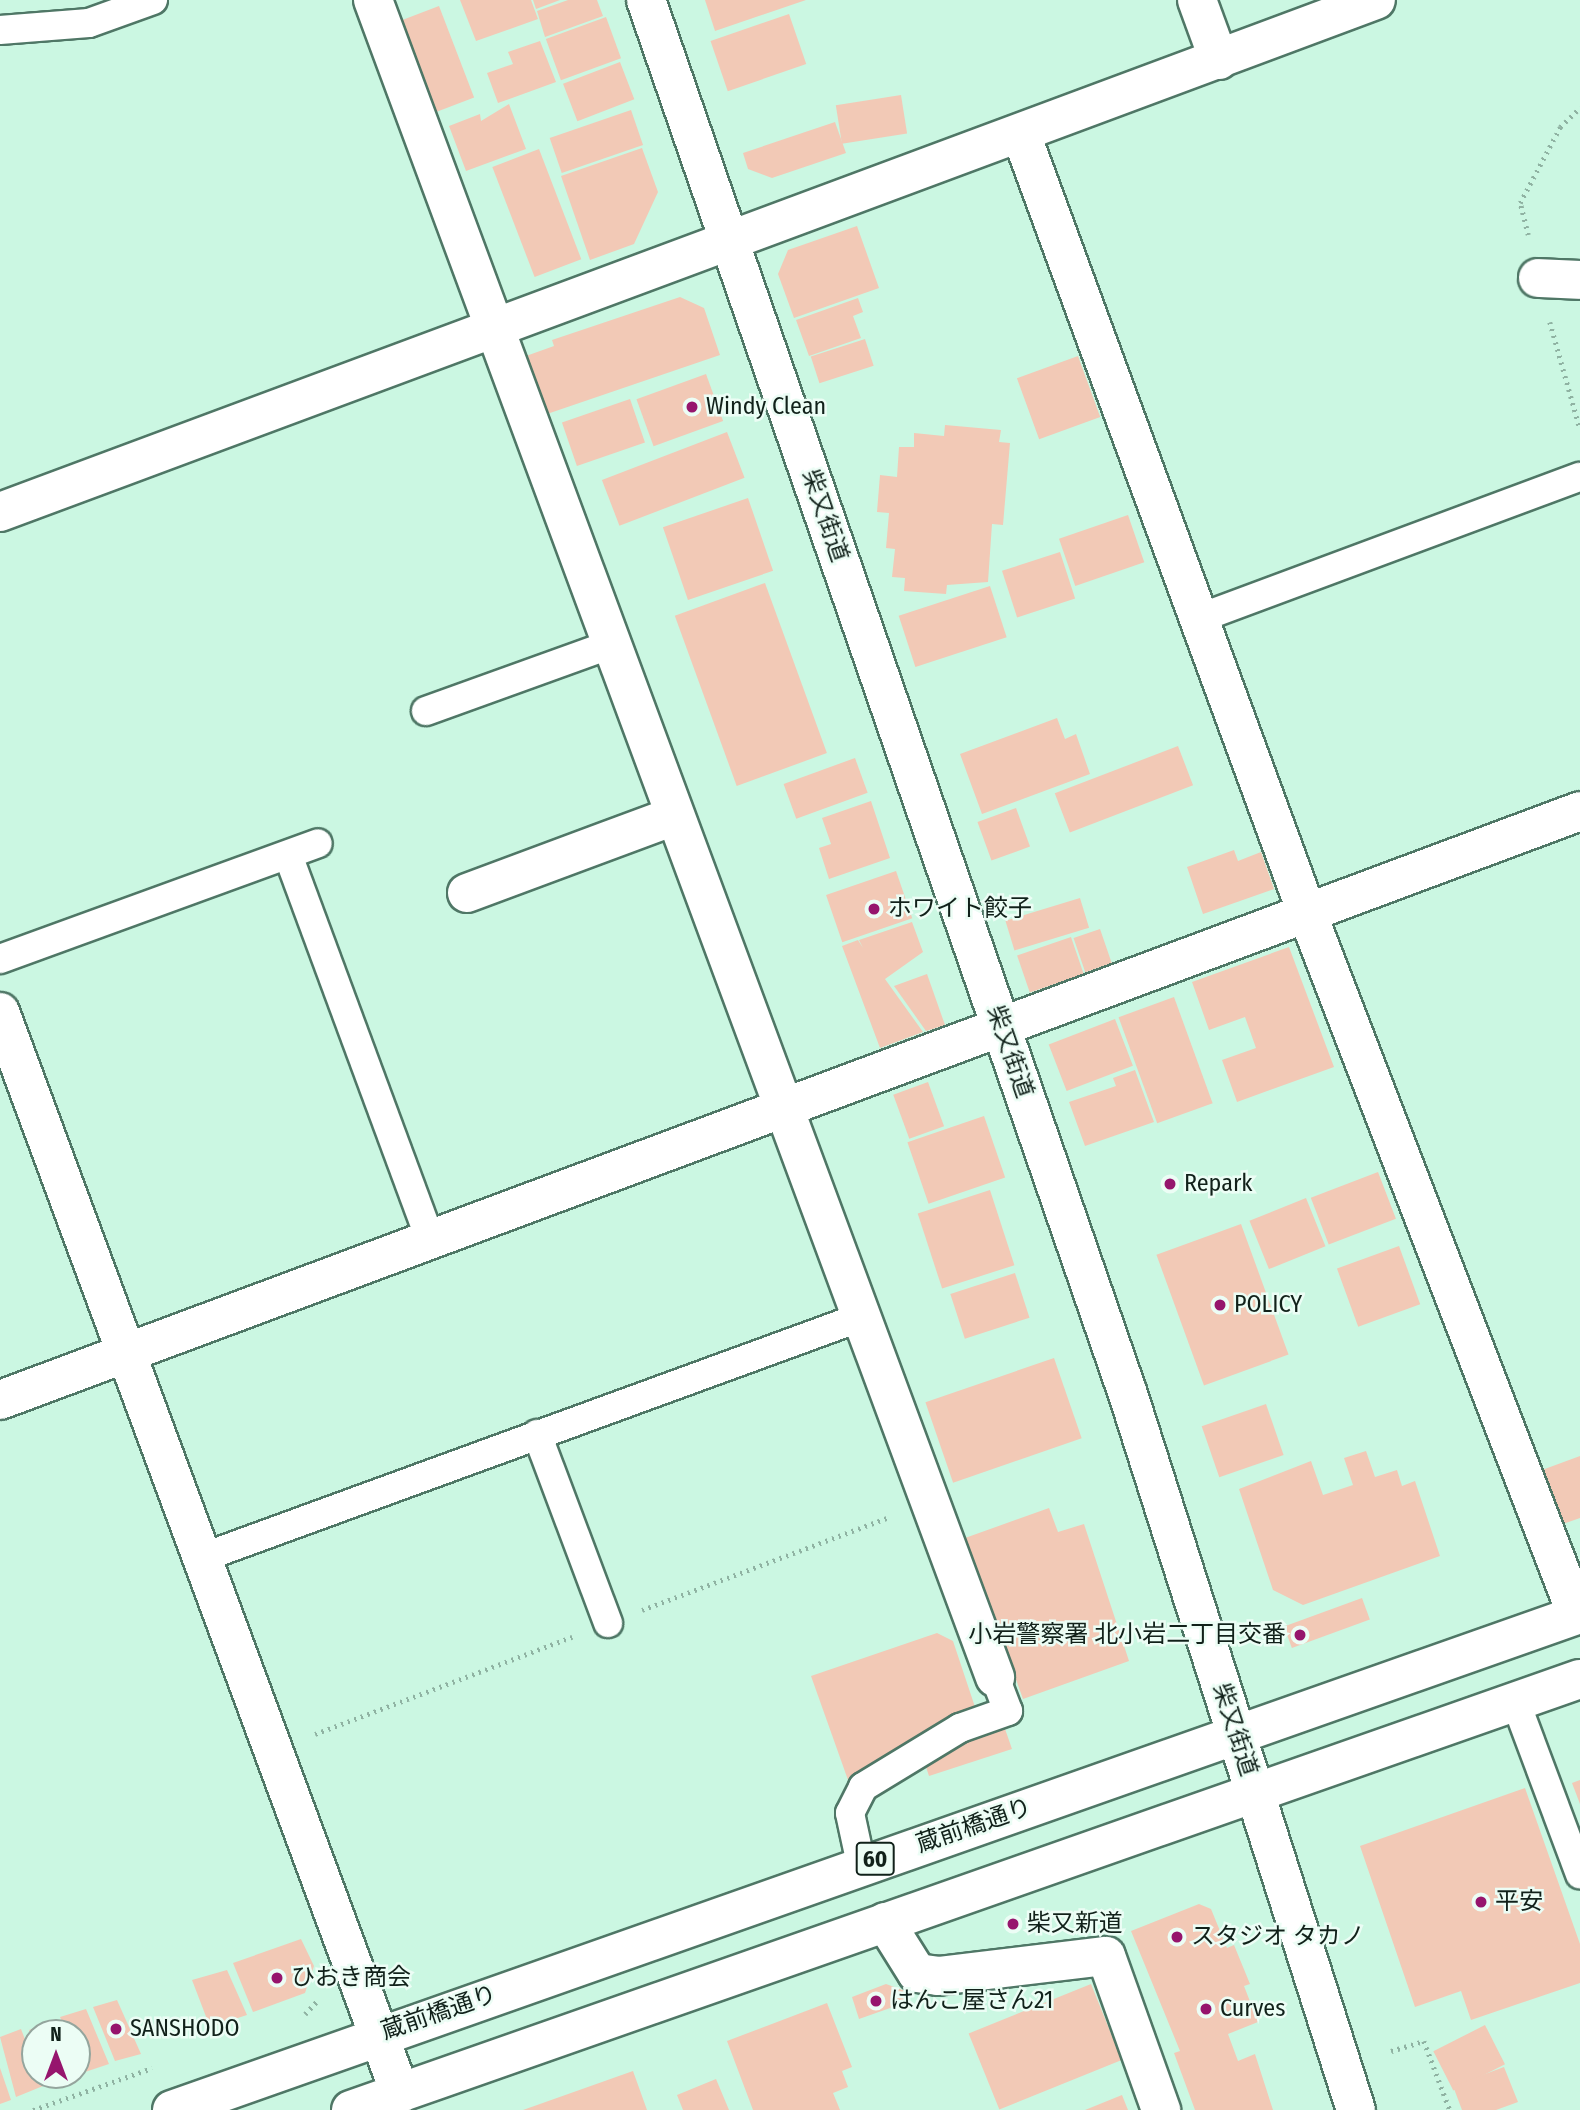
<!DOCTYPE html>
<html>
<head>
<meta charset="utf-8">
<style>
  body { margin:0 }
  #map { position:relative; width:1580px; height:2110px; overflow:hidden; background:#cbf7e2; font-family:"Fira Sans Condensed","Noto Sans JP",sans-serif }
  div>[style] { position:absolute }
  .building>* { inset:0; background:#f2c9b6; transform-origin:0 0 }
  .path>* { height:4.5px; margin-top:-2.25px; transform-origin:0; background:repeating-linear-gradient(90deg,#8fb2a2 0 2px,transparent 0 7px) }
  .roads { filter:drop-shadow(2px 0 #4f7766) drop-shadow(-2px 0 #4f7766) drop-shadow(0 2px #4f7766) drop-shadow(0 -2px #4f7766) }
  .service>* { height:28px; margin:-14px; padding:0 14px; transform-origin:14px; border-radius:14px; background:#fff }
  .minor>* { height:38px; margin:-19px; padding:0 19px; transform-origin:19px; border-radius:19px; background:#fff }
  .tertiary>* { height:38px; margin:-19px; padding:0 19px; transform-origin:19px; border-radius:19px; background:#fff }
  .secondary>* { height:38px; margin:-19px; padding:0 19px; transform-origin:19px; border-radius:19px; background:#fff }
  .primary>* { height:38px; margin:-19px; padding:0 19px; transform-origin:19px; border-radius:19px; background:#fff }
  .dots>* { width:19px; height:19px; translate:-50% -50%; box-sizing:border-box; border:4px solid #ecfdf5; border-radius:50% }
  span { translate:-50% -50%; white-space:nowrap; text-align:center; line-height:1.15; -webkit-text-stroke:5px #ecfdf5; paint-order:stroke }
  .shield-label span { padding:2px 5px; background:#ecfdf5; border:2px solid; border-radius:5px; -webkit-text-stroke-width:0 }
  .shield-label { font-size:23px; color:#11211a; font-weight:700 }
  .poi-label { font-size:24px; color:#11211a }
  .left { translate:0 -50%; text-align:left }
  .right { translate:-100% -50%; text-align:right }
  .street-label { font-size:24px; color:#11211a }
  .north { position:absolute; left:21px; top:2019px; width:70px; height:70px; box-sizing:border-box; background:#ecfdf5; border:2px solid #94a59d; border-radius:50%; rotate:0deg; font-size:19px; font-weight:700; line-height:28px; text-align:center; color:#11211a }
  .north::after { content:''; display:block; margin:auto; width:24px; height:32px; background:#96156d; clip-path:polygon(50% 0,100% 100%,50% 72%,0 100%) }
</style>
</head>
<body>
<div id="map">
  <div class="building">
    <i style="clip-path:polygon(460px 0,531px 0,538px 19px,476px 41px)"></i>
    <i style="clip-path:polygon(533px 0,560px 0,536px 9px)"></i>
    <i style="clip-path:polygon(568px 0,597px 0,603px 16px,545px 37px,537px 11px)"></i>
    <i style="clip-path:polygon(705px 0,806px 0,715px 31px)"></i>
    <i style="left:439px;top:6px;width:98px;height:40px;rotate:69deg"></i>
    <i style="left:789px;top:14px;width:53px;height:83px;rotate:71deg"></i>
    <i style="left:606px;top:17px;width:44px;height:64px;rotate:70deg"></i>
    <i style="clip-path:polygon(540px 41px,556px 82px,498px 103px,487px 73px,513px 64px,508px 52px)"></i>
    <i style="left:620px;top:62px;width:40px;height:61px;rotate:69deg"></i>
    <i style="left:901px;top:95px;width:39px;height:66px;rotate:81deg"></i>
    <i style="clip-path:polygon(509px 104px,526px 149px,466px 171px,449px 126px,480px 114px,481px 121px)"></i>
    <i style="left:631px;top:110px;width:37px;height:86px;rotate:71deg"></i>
    <i style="clip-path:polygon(835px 122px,846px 153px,772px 178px,748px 169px,743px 153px)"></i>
    <i style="clip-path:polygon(642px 148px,658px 192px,634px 244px,590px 260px,561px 176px)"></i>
    <i style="left:539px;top:149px;width:118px;height:50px;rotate:69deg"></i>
    <i style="clip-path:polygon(857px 226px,879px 288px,794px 318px,778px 274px,788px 250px)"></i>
    <i style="clip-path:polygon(680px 297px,704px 308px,720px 355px,547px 414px,526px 356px,554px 346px,552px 340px)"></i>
    <i style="clip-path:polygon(858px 298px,863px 312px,853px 316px,861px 338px,809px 356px,796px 320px)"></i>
    <i style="left:865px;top:339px;width:28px;height:57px;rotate:72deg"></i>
    <i style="left:1078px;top:356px;width:65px;height:65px;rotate:70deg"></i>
    <i style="left:706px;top:374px;width:50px;height:74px;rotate:70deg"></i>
    <i style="left:630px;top:399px;width:46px;height:72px;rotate:71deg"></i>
    <i style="clip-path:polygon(945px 425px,1001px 430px,999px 442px,1010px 443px,1003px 525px,992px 524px,988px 582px,947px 585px,946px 594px,904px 591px,905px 578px,892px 577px,895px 549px,886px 548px,889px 513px,877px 512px,880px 475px,897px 477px,899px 447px,914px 447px,914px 433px,944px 436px)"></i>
    <i style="left:727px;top:432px;width:49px;height:134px;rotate:69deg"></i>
    <i style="left:748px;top:498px;width:77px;height:90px;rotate:71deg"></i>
    <i style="left:1128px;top:515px;width:50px;height:73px;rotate:71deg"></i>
    <i style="left:1060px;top:552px;width:49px;height:61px;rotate:72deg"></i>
    <i style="left:765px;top:583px;width:181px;height:96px;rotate:70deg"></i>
    <i style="left:990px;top:586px;width:54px;height:96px;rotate:72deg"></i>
    <i style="clip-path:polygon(1057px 718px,1065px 739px,1076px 734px,1090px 774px,982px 814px,960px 754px)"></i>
    <i style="left:1178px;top:746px;width:42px;height:132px;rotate:69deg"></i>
    <i style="left:855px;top:758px;width:37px;height:76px;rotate:70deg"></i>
    <i style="clip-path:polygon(871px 801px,890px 858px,829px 879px,819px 848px,831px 844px,822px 818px)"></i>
    <i style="left:1016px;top:808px;width:41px;height:41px;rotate:70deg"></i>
    <i style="clip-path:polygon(1234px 850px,1238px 861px,1261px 852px,1274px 889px,1203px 914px,1187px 867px)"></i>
    <i style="left:896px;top:871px;width:50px;height:74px;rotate:71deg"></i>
    <i style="left:1080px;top:898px;width:31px;height:78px;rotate:73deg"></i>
    <i style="clip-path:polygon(912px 922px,923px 952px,885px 979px,923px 1032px,880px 1048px,842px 946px,858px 940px,863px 948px,859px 940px)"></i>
    <i style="left:1100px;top:929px;width:36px;height:28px;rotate:71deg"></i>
    <i style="left:1071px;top:937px;width:39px;height:57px;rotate:71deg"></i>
    <i style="clip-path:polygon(1289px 947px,1334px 1067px,1237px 1102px,1222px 1060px,1256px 1048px,1245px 1017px,1209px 1030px,1192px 982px)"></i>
    <i style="clip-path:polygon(927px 974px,945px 1025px,926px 1031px,894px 986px)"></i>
    <i style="left:1174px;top:997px;width:113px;height:59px;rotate:70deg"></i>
    <i style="left:1115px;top:1019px;width:50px;height:71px;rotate:69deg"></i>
    <i style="clip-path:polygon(1135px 1070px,1154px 1122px,1085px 1146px,1069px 1102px,1116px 1086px,1113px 1078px)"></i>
    <i style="left:928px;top:1082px;width:47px;height:37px;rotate:70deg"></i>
    <i style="left:984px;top:1116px;width:65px;height:81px;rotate:71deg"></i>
    <i style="left:1378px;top:1172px;width:50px;height:72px;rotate:69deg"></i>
    <i style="left:990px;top:1190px;width:79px;height:76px;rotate:72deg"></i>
    <i style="left:1306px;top:1198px;width:52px;height:61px;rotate:68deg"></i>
    <i style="left:1241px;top:1224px;width:139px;height:90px;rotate:70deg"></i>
    <i style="left:1399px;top:1246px;width:62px;height:66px;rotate:70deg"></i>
    <i style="left:1015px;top:1273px;width:47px;height:68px;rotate:72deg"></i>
    <i style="left:1054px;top:1358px;width:85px;height:136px;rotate:71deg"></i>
    <i style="left:1266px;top:1404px;width:54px;height:68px;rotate:71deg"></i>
    <i style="clip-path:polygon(1366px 1451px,1375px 1477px,1397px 1470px,1402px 1486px,1415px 1481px,1440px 1556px,1303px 1605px,1273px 1590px,1239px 1489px,1311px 1461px,1323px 1495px,1353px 1485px,1344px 1458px)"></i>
    <i style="clip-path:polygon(1580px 1456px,1580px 1518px,1560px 1525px,1542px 1470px)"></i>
    <i style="clip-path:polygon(1049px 1508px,1058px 1532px,1084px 1524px,1129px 1661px,1023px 1699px,965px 1538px)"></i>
    <i style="left:1362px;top:1598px;width:23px;height:83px;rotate:70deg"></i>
    <i style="clip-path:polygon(937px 1633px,953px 1641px,975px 1707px,848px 1780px,811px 1676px)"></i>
    <i style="clip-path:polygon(1004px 1726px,1012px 1749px,929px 1776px,925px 1764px,961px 1741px)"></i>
    <i style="clip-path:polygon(1580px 1780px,1580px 1804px,1572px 1783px)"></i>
    <i style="clip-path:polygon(1525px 1788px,1580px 1944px,1580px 1983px,1471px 2020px,1461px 1991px,1415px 2007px,1360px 1846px)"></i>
    <i style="clip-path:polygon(1199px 1904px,1211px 1909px,1227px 1948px,1234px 1945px,1250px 1984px,1244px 1986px,1258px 2022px,1228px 2034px,1238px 2061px,1255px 2054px,1273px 2110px,1195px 2110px,1174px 2053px,1180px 2051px,1131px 1931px)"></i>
    <i style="clip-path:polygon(301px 1939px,314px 1966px,305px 1993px,253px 2012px,233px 1963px)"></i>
    <i style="clip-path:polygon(227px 1970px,247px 2015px,210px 2027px,192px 1980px)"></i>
    <i style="clip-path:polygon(886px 1984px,908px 1992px,910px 2001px,859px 2019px,852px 1997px)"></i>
    <i style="left:1091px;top:1984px;width:82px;height:132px;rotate:68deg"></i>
    <i style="clip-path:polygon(117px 2000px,141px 2054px,115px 2061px,93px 2007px)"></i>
    <i style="clip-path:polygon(827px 2003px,852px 2067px,842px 2071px,848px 2087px,833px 2093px,840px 2110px,753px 2110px,727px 2041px)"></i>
    <i style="clip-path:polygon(86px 2009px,109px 2064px,82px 2073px,77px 2033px,67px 2033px,60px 2017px)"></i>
    <i style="clip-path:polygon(54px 2020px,60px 2033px,35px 2033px,35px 2044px,29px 2030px)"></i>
    <i style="left:1485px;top:2025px;width:44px;height:58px;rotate:63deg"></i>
    <i style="clip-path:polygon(21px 2029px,43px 2086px,16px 2097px,0 2037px)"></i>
    <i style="clip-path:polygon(1504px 2067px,1518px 2102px,1496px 2110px,1462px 2110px,1453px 2086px)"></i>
    <i style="clip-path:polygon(0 2068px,11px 2100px,0 2104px)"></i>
    <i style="clip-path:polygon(633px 2071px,647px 2110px,523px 2110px)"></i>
    <i style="clip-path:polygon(47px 2075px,77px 2075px,51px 2086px)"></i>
    <i style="clip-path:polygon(716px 2079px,729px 2110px,683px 2110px,677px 2095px)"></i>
    <i style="clip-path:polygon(1122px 2095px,1128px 2110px,1085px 2110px)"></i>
  </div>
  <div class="path">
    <i style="left:1528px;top:235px;width:33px;rotate:-104deg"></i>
    <i style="left:1520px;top:203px;width:86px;rotate:-62.2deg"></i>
    <i style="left:1560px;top:127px;width:28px;rotate:-44deg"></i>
    <i style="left:1550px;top:322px;width:111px;rotate:74.3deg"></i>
    <i style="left:642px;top:1610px;width:265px;rotate:-20.6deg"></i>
    <i style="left:315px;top:1734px;width:275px;rotate:-20.7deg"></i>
    <i style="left:305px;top:2014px;width:19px;rotate:-47deg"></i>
    <i style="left:1391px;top:2051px;width:34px;rotate:-17deg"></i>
    <i style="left:1424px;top:2041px;width:74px;rotate:69.4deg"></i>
    <i style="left:33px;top:2110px;width:126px;rotate:-19.4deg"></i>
  </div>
  <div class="roads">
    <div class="service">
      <i style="left:0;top:30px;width:89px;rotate:-4.5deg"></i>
      <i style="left:89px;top:23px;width:68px;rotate:-19.8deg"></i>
      <i style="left:1200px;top:618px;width:405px;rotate:-20.4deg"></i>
      <i style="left:426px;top:711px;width:198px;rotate:-19.8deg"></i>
      <i style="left:288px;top:855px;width:412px;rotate:69.7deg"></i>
      <i style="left:0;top:959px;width:338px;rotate:-20deg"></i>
      <i style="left:537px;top:1434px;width:202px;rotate:69.4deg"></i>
      <i style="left:204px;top:1557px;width:703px;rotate:-20.06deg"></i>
      <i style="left:1516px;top:1703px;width:183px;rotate:69.5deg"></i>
      <i style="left:861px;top:1864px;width:52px;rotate:-102.2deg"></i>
      <i style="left:850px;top:1813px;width:29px;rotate:-63deg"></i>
      <i style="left:863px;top:1787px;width:114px;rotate:-31.3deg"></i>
      <i style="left:960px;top:1728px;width:51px;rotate:-19.5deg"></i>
      <i style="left:1008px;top:1711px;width:36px;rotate:-111deg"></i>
    </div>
    <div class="minor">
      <i style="left:373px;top:0;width:1789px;rotate:69.65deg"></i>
      <i style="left:1021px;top:134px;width:830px;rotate:69.84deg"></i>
      <i style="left:1307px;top:913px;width:752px;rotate:68.96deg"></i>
      <i style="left:1538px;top:278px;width:42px;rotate:2.7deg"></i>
      <i style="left:467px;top:893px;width:221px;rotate:-20.4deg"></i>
      <i style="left:0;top:1400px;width:1686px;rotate:-20.44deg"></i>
      <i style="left:885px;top:1922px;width:60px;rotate:57.9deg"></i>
      <i style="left:917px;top:1973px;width:21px;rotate:8deg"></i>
      <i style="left:938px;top:1976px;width:169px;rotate:-6.8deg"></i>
      <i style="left:1106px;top:1956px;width:164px;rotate:70.3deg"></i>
    </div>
    <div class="tertiary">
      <i style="left:1197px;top:0;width:64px;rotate:69.9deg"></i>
      <i style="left:0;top:512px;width:1468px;rotate:-20.41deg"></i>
      <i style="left:0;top:1012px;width:1153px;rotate:69.69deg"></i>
    </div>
    <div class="secondary">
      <i style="left:646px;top:0;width:1475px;rotate:70.93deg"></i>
      <i style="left:1128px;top:1394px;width:751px;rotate:72.34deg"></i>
    </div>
    <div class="primary">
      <i style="left:172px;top:2110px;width:1493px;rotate:-19.41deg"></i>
      <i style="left:351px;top:2110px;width:1302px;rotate:-19.33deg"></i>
    </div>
  </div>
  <div class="dots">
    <i style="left:692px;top:407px;background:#96156d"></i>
    <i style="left:874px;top:909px;background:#96156d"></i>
    <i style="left:1170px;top:1184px;background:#96156d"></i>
    <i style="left:1220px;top:1305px;background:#96156d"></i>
    <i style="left:1300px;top:1635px;background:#96156d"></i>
    <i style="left:1481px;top:1902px;background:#96156d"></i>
    <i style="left:1013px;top:1924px;background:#96156d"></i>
    <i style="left:1177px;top:1937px;background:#96156d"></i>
    <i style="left:277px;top:1978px;background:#96156d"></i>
    <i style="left:876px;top:2001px;background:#96156d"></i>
    <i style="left:1206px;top:2009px;background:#96156d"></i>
    <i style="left:116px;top:2029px;background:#96156d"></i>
  </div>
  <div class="shield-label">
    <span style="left:875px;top:1859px">60</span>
  </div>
  <div class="poi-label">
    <span class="left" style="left:706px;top:407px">Windy Clean</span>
    <span class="left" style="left:888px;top:909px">ホワイト餃子</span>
    <span class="left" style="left:1184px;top:1184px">Repark</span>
    <span class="left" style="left:1234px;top:1305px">POLICY</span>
    <span class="right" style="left:1286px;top:1635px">小岩警察署 北小岩二丁目交番</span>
    <span class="left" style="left:1495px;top:1902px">平安</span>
    <span class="left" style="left:1027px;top:1924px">柴又新道</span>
    <span class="left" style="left:1191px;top:1937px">スタジオ タカノ</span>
    <span class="left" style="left:291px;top:1978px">ひおき商会</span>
    <span class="left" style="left:890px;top:2001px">はんこ屋さん21</span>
    <span class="left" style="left:1220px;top:2009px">Curves</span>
    <span class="left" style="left:130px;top:2029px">SANSHODO</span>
  </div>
  <div class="street-label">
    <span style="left:825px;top:516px;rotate:71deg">柴又街道</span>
    <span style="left:1010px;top:1052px;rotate:71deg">柴又街道</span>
    <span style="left:1235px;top:1730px;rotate:72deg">柴又街道</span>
    <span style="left:974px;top:1826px;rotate:-19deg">蔵前橋通り</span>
    <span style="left:439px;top:2013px;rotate:-19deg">蔵前橋通り</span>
  </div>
  <div class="north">N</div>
</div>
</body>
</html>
